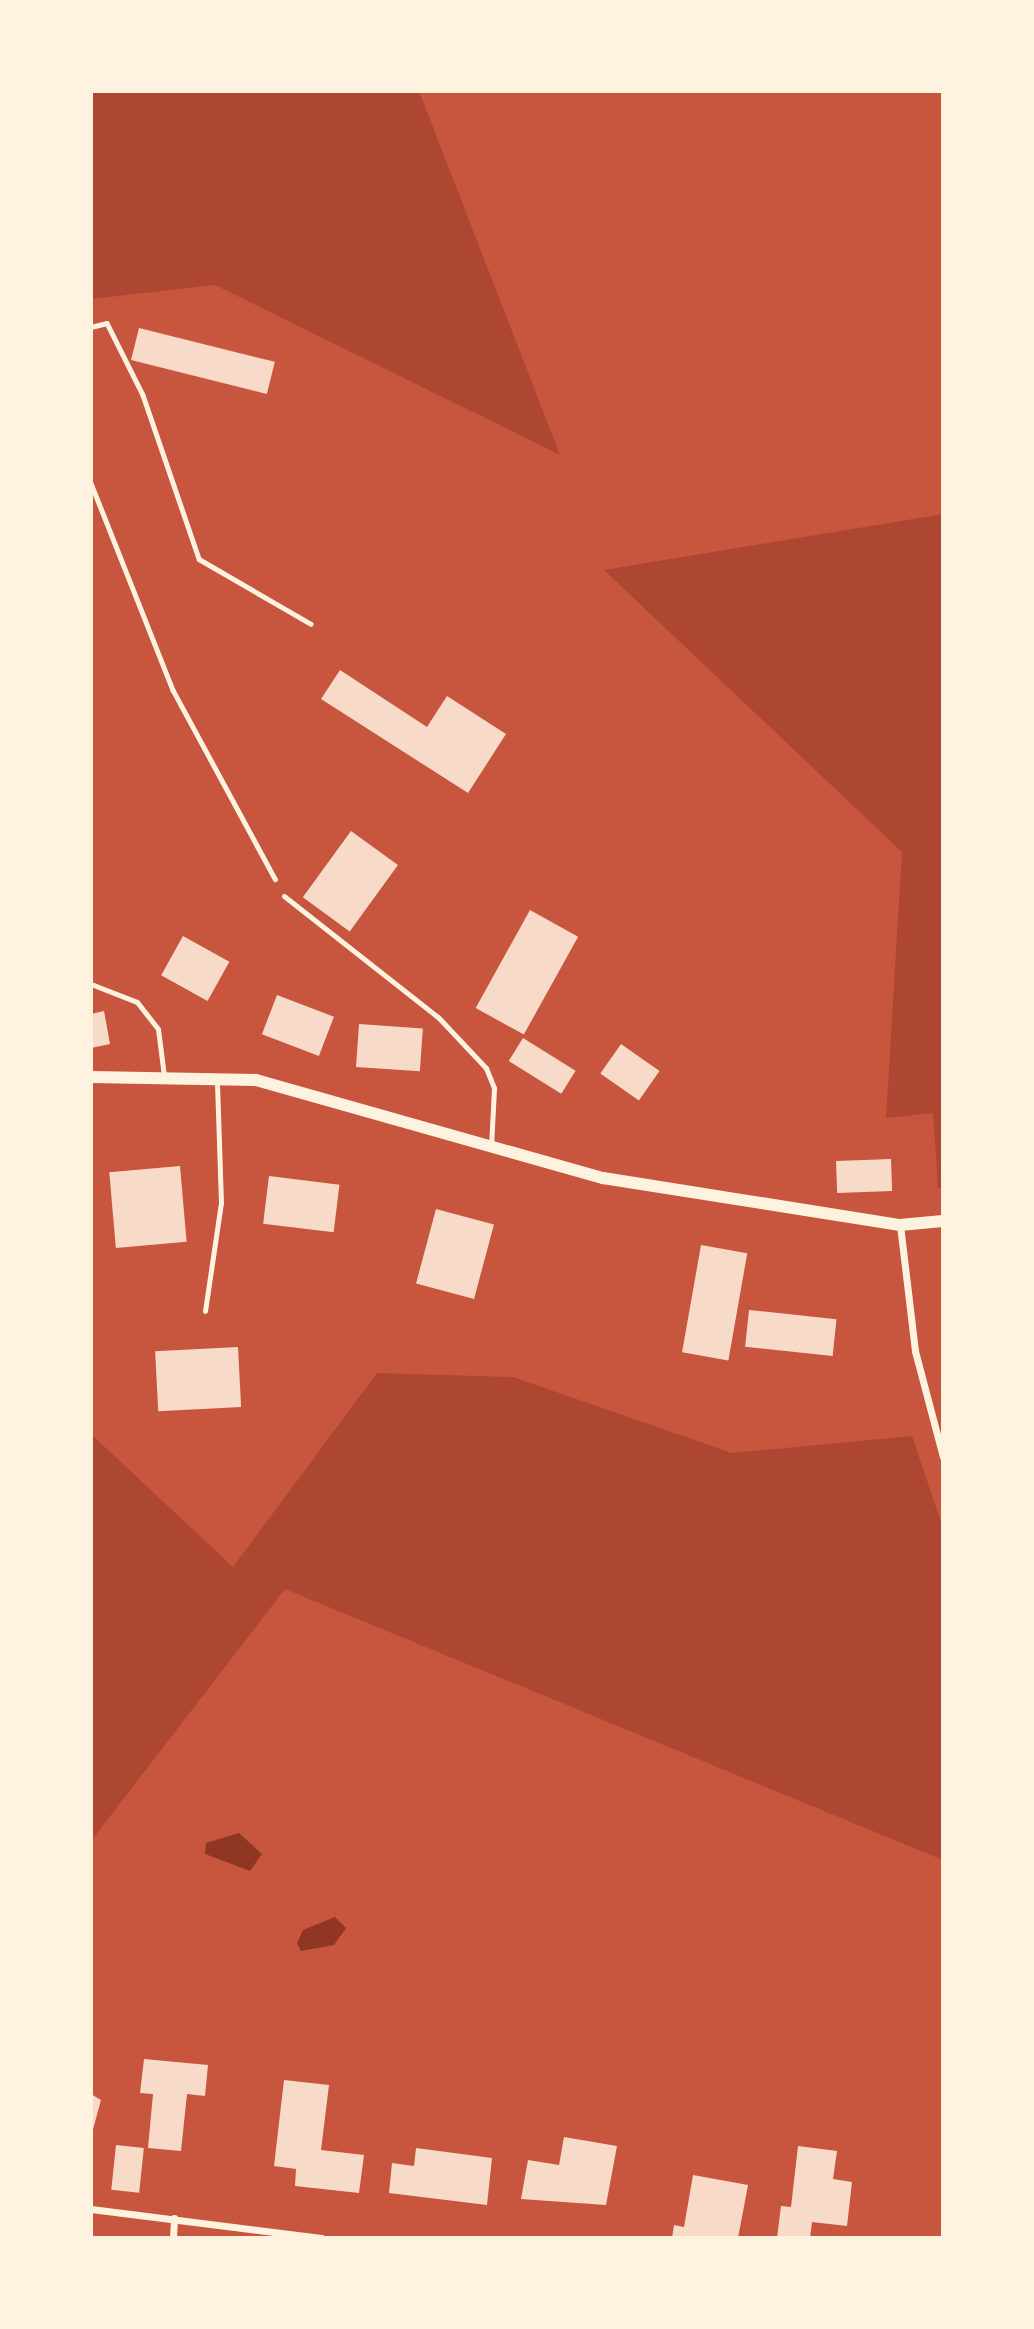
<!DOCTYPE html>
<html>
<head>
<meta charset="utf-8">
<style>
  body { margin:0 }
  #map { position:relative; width:1034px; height:2329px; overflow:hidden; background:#c8553d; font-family:"Playfair Display",serif }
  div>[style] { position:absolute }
  .green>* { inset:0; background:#ae4732 }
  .water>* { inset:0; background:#8f3625 }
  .building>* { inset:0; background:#f7dbc8; transform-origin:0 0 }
  .path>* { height:4.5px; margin:-2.25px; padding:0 2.25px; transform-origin:2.25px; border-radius:2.25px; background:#fff3e0 }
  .service>* { height:5px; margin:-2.5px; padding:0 2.5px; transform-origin:2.5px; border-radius:2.5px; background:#fff3e0 }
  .minor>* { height:7px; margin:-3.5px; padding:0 3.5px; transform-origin:3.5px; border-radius:3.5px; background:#fff3e0 }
  .tertiary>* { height:12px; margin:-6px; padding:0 6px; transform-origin:6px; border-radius:6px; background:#fff3e0 }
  span { translate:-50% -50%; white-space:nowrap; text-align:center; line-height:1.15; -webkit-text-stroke:7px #fff3e0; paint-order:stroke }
  .frame { position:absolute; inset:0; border:93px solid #fff3e0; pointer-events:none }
</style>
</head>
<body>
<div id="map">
  <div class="green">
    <i style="clip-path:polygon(91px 91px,419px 91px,560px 455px,215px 285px,91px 299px)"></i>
    <i style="clip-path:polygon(943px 514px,943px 1188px,938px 1188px,933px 1113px,886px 1118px,902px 852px,604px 570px)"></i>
    <i style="clip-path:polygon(377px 1373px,513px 1377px,732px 1453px,912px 1436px,943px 1528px,943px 1860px,285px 1589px,91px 1841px,91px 1434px,233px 1567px)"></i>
  </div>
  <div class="water">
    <i style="clip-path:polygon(239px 1833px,262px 1854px,250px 1871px,205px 1854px,206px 1843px)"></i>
    <i style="clip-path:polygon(335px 1917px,346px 1928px,334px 1945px,301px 1951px,297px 1943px,303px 1930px)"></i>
  </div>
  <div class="building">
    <i style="left:139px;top:328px;width:140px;height:33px;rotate:14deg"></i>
    <i style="clip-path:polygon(340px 670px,427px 727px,447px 696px,506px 734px,468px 793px,321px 699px)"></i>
    <i style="left:351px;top:831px;width:58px;height:82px;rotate:36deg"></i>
    <i style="left:530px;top:910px;width:55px;height:112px;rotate:29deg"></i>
    <i style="left:183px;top:936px;width:53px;height:45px;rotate:29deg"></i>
    <i style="left:277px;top:995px;width:61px;height:42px;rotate:21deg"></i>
    <i style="clip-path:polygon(104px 1011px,110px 1044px,91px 1048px,91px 1014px)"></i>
    <i style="left:359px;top:1024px;width:64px;height:43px;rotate:4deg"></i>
    <i style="left:523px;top:1038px;width:62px;height:27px;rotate:32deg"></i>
    <i style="left:621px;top:1044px;width:47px;height:36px;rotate:35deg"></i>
    <i style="left:891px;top:1159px;width:32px;height:55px;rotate:88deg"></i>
    <i style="left:180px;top:1166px;width:76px;height:71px;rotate:85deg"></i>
    <i style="left:269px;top:1176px;width:71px;height:48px;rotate:7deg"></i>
    <i style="left:436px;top:1209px;width:60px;height:77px;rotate:15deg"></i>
    <i style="left:701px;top:1245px;width:47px;height:109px;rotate:10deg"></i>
    <i style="left:749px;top:1310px;width:88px;height:37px;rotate:6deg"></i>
    <i style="left:238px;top:1347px;width:60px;height:83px;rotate:87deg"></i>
    <i style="clip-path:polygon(144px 2059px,208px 2065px,205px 2096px,187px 2094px,181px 2151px,148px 2148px,153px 2094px,140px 2093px)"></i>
    <i style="clip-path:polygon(284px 2080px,329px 2085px,321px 2150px,364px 2155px,359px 2193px,295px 2186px,296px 2169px,274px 2166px)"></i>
    <i style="clip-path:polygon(91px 2094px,101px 2100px,92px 2133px,91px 2133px)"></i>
    <i style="clip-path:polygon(564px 2137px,617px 2146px,606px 2205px,521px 2199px,528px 2160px,559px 2165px)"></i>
    <i style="left:116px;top:2145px;width:28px;height:45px;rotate:6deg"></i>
    <i style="clip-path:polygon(798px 2146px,837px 2151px,833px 2179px,852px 2182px,847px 2226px,812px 2222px,810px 2238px,777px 2238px,781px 2206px,791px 2207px)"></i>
    <i style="clip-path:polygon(416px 2148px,492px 2158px,487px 2205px,389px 2193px,392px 2163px,414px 2166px)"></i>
    <i style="clip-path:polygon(693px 2175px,748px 2185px,738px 2238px,672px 2238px,674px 2225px,684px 2227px)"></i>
  </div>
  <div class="path">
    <i style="left:91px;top:327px;width:16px;rotate:-14deg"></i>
    <i style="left:107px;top:323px;width:80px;rotate:63.4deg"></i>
    <i style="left:143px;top:395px;width:173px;rotate:71.1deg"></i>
    <i style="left:199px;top:559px;width:129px;rotate:30.1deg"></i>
    <i style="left:91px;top:483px;width:223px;rotate:68.4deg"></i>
    <i style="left:173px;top:690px;width:215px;rotate:61.6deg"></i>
  </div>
  <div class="service">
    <i style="left:284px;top:896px;width:196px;rotate:38.2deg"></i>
    <i style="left:438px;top:1017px;width:70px;rotate:46.7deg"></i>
    <i style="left:486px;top:1068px;width:22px;rotate:68deg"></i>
    <i style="left:494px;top:1088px;width:59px;rotate:92.9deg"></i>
    <i style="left:91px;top:984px;width:49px;rotate:21.4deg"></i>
    <i style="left:137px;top:1002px;width:34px;rotate:52deg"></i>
    <i style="left:158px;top:1029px;width:47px;rotate:82.7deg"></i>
    <i style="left:205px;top:1311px;width:109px;rotate:-81.6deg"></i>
    <i style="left:221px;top:1203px;width:122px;rotate:-91.9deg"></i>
  </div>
  <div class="minor">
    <i style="left:900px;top:1225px;width:127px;rotate:83.2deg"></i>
    <i style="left:915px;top:1351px;width:110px;rotate:75.2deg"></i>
    <i style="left:91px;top:2209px;width:232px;rotate:7.2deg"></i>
    <i style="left:173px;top:2238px;width:20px;rotate:-87deg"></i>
  </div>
  <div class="tertiary">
    <i style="left:91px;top:1077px;width:165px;rotate:1deg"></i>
    <i style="left:256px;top:1080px;width:361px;rotate:15.8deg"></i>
    <i style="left:603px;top:1178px;width:301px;rotate:9deg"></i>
    <i style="left:900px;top:1225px;width:43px;rotate:-5.3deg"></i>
  </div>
  <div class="frame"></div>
</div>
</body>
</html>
